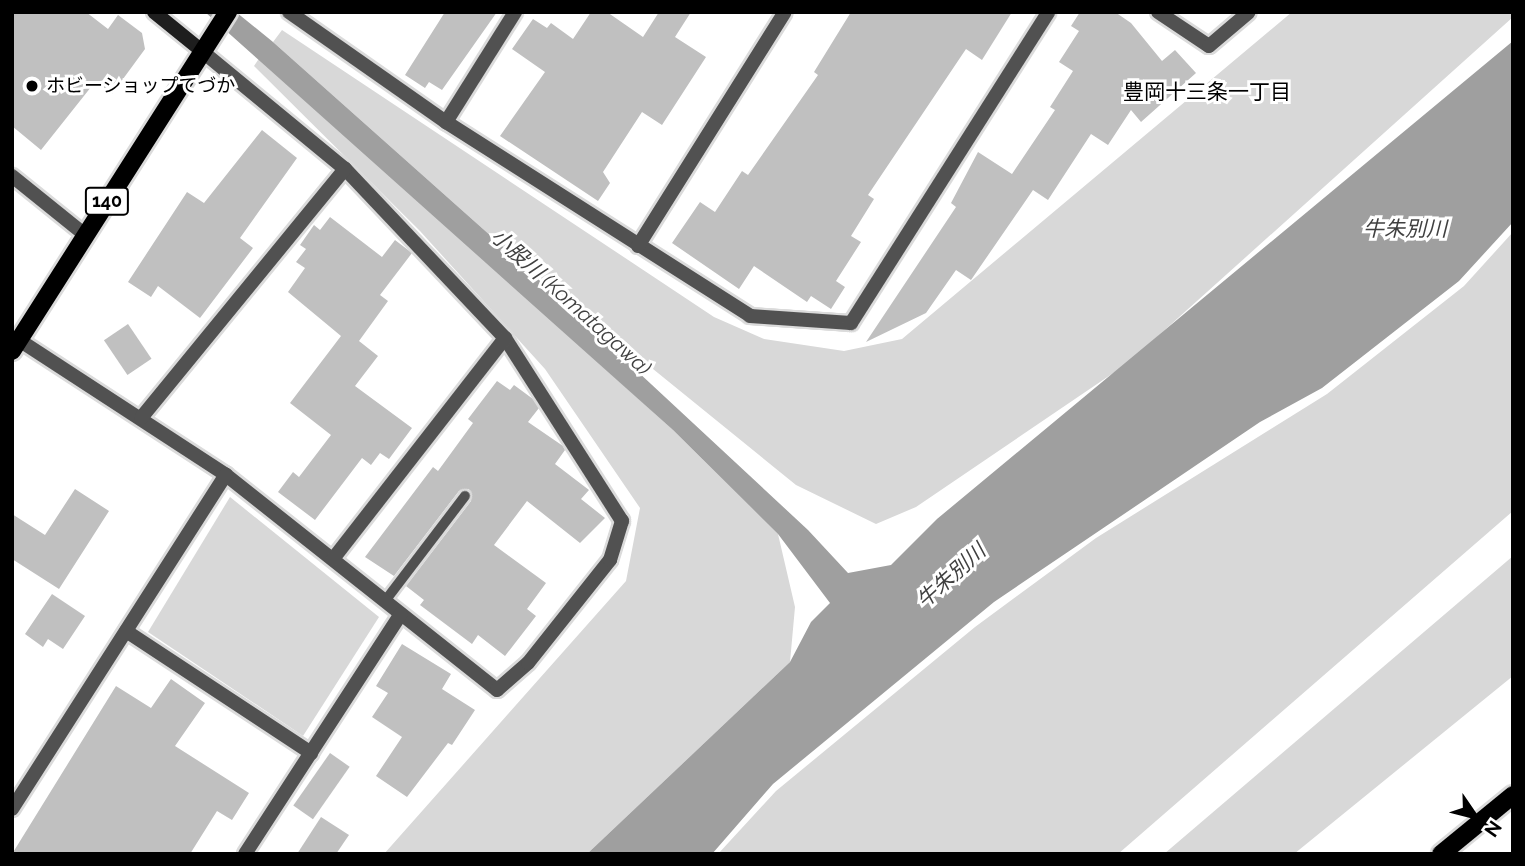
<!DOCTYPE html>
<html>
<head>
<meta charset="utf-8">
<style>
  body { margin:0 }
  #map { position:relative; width:1525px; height:866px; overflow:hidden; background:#fff; font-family:Raleway,"Noto Sans JP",sans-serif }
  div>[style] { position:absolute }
  .green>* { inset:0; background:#d8d8d8 }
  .water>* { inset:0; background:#9f9f9f }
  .building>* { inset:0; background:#c0c0c0; transform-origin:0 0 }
  .roads { filter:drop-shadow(2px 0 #dbdbdb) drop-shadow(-2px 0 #dbdbdb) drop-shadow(0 2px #dbdbdb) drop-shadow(0 -2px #dbdbdb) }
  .lane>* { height:10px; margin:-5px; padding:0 5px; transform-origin:5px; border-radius:5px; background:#515151 }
  .street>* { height:14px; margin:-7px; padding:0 7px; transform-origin:7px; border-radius:7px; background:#515151 }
  .secondary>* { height:14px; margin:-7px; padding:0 7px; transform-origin:7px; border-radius:7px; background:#1e1e1e }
  .primary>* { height:18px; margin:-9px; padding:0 9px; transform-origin:9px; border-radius:9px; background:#000 }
  .dots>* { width:19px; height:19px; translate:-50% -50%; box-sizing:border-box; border:4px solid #fff; border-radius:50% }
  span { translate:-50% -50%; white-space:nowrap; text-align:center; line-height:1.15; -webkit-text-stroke:6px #fff; paint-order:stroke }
  .shield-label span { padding:2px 5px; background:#fff; border:2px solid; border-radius:5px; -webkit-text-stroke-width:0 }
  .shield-label { font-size:18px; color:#000; font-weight:700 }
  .poi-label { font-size:19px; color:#000 }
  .left { translate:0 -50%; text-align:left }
  .neighbourhood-label { font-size:21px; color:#000 }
  .water-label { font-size:21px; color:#404040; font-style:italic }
  .frame { position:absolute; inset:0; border:14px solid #000; pointer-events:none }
  .north { position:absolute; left:1441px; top:782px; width:70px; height:70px; -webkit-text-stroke:5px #fff; paint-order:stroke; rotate:125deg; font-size:19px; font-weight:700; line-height:28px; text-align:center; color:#000 }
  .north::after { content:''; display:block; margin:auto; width:24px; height:32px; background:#000; clip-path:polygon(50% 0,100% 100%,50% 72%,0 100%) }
</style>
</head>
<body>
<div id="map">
  <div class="green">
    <i style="clip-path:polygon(1292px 12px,1513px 12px,1513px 17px,1128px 363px,916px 507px,876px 524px,796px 485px,510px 253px,273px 42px,282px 30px,714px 317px,764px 339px,844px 351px,902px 339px)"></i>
    <i style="clip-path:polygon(260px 57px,673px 430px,778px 534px,795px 607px,790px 662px,587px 854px,384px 854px,626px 581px,640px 508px,545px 369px,420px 231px,254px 66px)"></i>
    <i style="clip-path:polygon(1513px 232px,1513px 511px,1118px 854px,718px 854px,776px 791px,975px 627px,1096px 538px,1327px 394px,1464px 286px)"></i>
    <i style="clip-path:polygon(230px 497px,379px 617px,303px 736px,148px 632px)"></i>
    <i style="clip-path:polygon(1513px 556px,1513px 676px,1508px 680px,1294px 854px,1164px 854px)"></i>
  </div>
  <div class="water">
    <i style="clip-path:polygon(205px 12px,236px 12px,273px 42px,510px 253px,808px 530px,848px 573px,891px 565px,937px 519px,1513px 41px,1513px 222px,1459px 281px,1322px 388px,1260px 422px,994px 602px,773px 784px,712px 854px,587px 854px,790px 662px,811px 622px,830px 603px,778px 534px,673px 430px)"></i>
  </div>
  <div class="building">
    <i style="clip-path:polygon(12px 12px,86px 12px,108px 29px,118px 15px,142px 33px,145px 49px,112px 94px,95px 82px,41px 150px,12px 126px)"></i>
    <i style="clip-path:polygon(445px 12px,497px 12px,442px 90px,429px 82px,425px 88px,405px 75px)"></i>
    <i style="clip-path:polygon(591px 12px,607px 12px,643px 37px,659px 12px,691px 12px,675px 37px,706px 57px,662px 125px,642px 112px,603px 172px,610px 183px,598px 201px,500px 136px,545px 72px,512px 49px,533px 19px,547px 28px,551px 23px,573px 39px)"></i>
    <i style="clip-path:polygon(851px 12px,1012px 12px,982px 60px,966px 49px,868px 195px,874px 199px,851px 236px,861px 242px,836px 281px,845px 287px,831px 309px,811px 296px,807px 302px,754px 266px,739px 289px,672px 243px,700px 202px,715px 212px,742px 171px,748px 175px,818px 75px,814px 72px)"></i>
    <i style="clip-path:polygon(1080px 12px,1115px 12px,1131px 23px,1162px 61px,1175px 50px,1196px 73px,1141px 122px,1131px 110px,1108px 145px,1091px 134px,1048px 200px,1033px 190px,971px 280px,956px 270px,926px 313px,866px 342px,956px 207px,951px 203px,978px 152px,1012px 174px,1055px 110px,1050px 107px,1073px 71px,1059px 62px,1079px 31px,1071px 26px)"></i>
    <i style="clip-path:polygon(262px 130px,297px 158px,240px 238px,253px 248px,200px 318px,158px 286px,151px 297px,128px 282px,187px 192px,204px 203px)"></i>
    <i style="clip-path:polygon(330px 217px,382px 257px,395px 240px,412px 253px,380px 295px,388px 301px,359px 341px,378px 356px,355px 386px,412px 428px,389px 459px,380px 453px,371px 465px,362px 458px,315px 520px,278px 492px,293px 472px,299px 477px,331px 435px,290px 403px,341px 336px,288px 292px,305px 268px,296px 262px,306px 249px,300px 245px,314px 225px,320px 230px)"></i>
    <i style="left:128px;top:324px;width:42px;height:29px;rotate:56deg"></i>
    <i style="clip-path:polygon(497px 381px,510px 390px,514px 385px,533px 399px,539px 408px,528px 422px,563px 446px,565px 450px,555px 464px,589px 490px,581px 499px,605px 518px,580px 543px,527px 501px,494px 545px,546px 583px,527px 609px,536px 616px,505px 656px,478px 635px,472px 644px,420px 605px,424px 600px,406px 586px,471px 501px,469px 489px,459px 491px,394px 576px,365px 557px,433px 467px,438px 471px,473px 423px,468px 419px)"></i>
    <i style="clip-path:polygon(75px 489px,109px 511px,59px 589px,12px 559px,12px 514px,45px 535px)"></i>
    <i style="clip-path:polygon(52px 594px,85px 616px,63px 649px,48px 639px,43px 647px,25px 634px)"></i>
    <i style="clip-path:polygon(402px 644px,451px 674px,442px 689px,475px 710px,452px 745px,448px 743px,407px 797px,376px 776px,402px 737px,372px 717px,388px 693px,376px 686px)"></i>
    <i style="clip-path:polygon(171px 679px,205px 703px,175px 746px,249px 793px,232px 820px,217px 811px,190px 854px,12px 854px,116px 686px,151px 708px)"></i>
    <i style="left:330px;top:753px;width:24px;height:64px;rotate:35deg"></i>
    <i style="clip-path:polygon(321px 817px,349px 835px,336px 854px,297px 854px)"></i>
  </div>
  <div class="roads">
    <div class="lane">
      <i style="left:385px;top:601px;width:132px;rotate:-52.7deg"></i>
    </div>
    <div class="street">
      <i style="left:289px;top:12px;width:192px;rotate:35deg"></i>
      <i style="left:446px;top:122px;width:361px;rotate:32.5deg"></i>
      <i style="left:750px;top:316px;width:101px;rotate:4deg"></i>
      <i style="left:851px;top:323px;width:368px;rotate:-57.6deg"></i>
      <i style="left:1158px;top:12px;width:61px;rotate:33.7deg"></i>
      <i style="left:1209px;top:46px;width:52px;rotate:-40.4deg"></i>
      <i style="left:446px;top:122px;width:130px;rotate:-57.9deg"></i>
      <i style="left:12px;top:176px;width:94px;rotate:38.9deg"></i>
      <i style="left:638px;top:246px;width:276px;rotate:-57.9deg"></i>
      <i style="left:19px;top:340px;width:247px;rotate:33.1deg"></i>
      <i style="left:226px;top:475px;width:346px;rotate:38.4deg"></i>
      <i style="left:497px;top:690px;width:41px;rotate:-41.1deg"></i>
      <i style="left:528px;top:663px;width:132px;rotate:-51.5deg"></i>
      <i style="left:610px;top:560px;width:41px;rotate:-72.9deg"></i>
      <i style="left:622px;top:521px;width:217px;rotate:-122.6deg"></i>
      <i style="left:505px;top:338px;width:233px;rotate:-133.4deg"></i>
      <i style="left:345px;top:169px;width:185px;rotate:-140.5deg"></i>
      <i style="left:141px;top:418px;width:322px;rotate:-50.7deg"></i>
      <i style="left:333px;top:559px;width:280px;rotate:-52.1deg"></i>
      <i style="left:126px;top:631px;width:222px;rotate:33.4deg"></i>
      <i style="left:12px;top:809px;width:397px;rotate:-57.4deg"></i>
      <i style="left:245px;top:854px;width:286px;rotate:-57deg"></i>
    </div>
    <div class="secondary">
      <i style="left:154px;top:12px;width:62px;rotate:39.1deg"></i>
    </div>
    <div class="primary">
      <i style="left:12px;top:351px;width:402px;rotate:-57.5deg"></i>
      <i style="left:1441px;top:854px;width:93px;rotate:-39.3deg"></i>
    </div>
  </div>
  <div class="dots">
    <i style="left:32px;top:86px;background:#000"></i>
  </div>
  <div class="shield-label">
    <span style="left:107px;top:201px">140</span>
  </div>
  <div class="poi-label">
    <span class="left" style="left:46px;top:86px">ホビーショップてづか</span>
  </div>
  <div class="neighbourhood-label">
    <span style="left:1207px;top:92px">豊岡十三条一丁目</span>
  </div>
  <div class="water-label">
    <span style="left:1405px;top:229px">牛朱別川</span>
    <span style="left:571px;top:302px;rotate:42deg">小股川 (Komatagawa)</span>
    <span style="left:951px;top:576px;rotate:-42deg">牛朱別川</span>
  </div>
  <div class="frame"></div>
  <div class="north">N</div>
</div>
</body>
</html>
